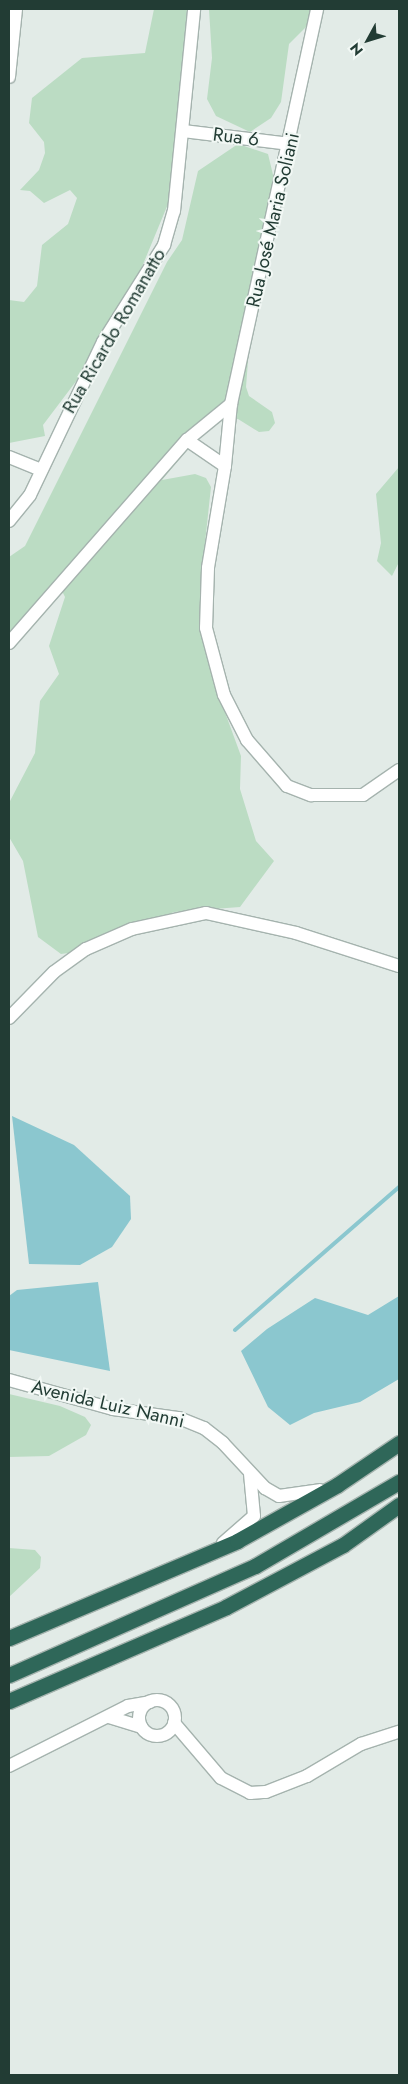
<!DOCTYPE html>
<html>
<head>
<meta charset="utf-8">
<style>
  body { margin:0 }
  #map { position:relative; width:408px; height:2084px; overflow:hidden; background:#e2ebe7; font-family:Jost,sans-serif }
  div>[style] { position:absolute }
  .green>* { inset:0; background:#bbdcc3 }
  .water>* { inset:0; background:#8bc7cf }
  .stream>* { height:4px; margin:-2px; padding:0 2px; transform-origin:2px; border-radius:2px; background:#8bc7cf }
  .roads { filter:drop-shadow(1px 0 #a5b3ae) drop-shadow(-1px 0 #a5b3ae) drop-shadow(0 1px #a5b3ae) drop-shadow(0 -1px #a5b3ae) }
  .minor>* { height:12px; margin:-6px; padding:0 6px; transform-origin:6px; border-radius:6px; background:#fff }
  .minor>.ring { margin:-6px; padding:0; box-sizing:content-box; background:none; border:12px solid #fff; border-radius:50% }
  .highway>* { height:15px; margin:-7.5px; padding:0 7.5px; transform-origin:7.5px; border-radius:7.5px; background:#2f6759 }
  span { translate:-50% -50%; white-space:nowrap; text-align:center; line-height:1.15; -webkit-text-stroke:4px #f2f8f5; paint-order:stroke }
  .street-label { font-size:19px; color:#223c34 }
  .frame { position:absolute; inset:0; border:10px solid #223c34; pointer-events:none }
  .north { position:absolute; left:343px; top:15px; width:50px; height:50px; -webkit-text-stroke:4px #f2f8f5; paint-order:stroke; rotate:231deg; font-size:14px; font-weight:700; line-height:20px; text-align:center; color:#223c34 }
  .north::after { content:''; display:block; margin:auto; width:18px; height:22px; background:#223c34; clip-path:polygon(50% 0,100% 100%,50% 72%,0 100%) }
</style>
</head>
<body>
<div id="map">
  <div class="green">
    <i style="clip-path:polygon(154px 9px,187px 9px,173px 192px,139px 274px,77px 380px,43px 425px,45px 436px,9px 443px,9px 300px,24px 302px,37px 286px,42px 245px,68px 224px,77px 198px,70px 190px,44px 203px,30px 191px,20px 190px,39px 170px,45px 153px,44px 142px,29px 123px,32px 98px,82px 58px,145px 53px)"></i>
    <i style="clip-path:polygon(209px 9px,313px 9px,306px 27px,289px 44px,281px 102px,271px 118px,250px 132px,216px 116px,207px 99px,212px 58px)"></i>
    <i style="clip-path:polygon(238px 144px,268px 154px,274px 179px,253px 296px,246px 387px,249px 396px,272px 412px,275px 423px,269px 431px,259px 432px,238px 419px,226px 418px,198px 437px,162px 480px,195px 474px,206px 478px,211px 487px,201px 580px,205px 634px,215px 685px,241px 756px,240px 789px,256px 841px,274px 861px,240px 907px,174px 912px,83px 951px,61px 954px,38px 937px,23px 861px,9px 837px,9px 803px,35px 753px,40px 701px,59px 674px,49px 646px,65px 597px,63px 593px,55px 596px,9px 643px,9px 557px,25px 546px,167px 262px,182px 240px,198px 171px)"></i>
    <i style="clip-path:polygon(399px 467px,399px 562px,392px 576px,377px 561px,381px 543px,376px 494px)"></i>
    <i style="clip-path:polygon(9px 1394px,60px 1406px,85px 1417px,91px 1425px,86px 1435px,49px 1456px,9px 1457px)"></i>
    <i style="clip-path:polygon(9px 1548px,35px 1550px,41px 1557px,40px 1568px,9px 1597px)"></i>
  </div>
  <div class="water">
    <i style="clip-path:polygon(12px 1116px,74px 1145px,130px 1196px,131px 1219px,112px 1247px,80px 1265px,29px 1264px)"></i>
    <i style="clip-path:polygon(98px 1282px,110px 1371px,9px 1350px,9px 1296px,17px 1290px)"></i>
    <i style="clip-path:polygon(399px 1296px,399px 1379px,360px 1402px,314px 1413px,290px 1425px,268px 1407px,241px 1351px,267px 1329px,315px 1298px,368px 1315px)"></i>
  </div>
  <div class="stream">
    <i style="left:235px;top:1330px;width:218px;rotate:-41.1deg"></i>
  </div>
  <div class="roads">
    <div class="minor">
      <i style="left:9px;top:77px;width:68px;rotate:-84.1deg"></i>
      <i style="left:183px;top:131px;width:108px;rotate:6.9deg"></i>
      <i style="left:187px;top:440px;width:46px;rotate:34.4deg"></i>
      <i style="left:225px;top:466px;width:103px;rotate:99.5deg"></i>
      <i style="left:208px;top:568px;width:60px;rotate:91.9deg"></i>
      <i style="left:206px;top:628px;width:69px;rotate:75deg"></i>
      <i style="left:224px;top:695px;width:51px;rotate:62.9deg"></i>
      <i style="left:247px;top:740px;width:61px;rotate:49deg"></i>
      <i style="left:287px;top:786px;width:26px;rotate:21deg"></i>
      <i style="left:311px;top:795px;width:52px"></i>
      <i style="left:363px;top:795px;width:44px;rotate:-34.8deg"></i>
      <i style="left:9px;top:457px;width:31px;rotate:22deg"></i>
      <i style="left:225px;top:466px;width:62px;rotate:-84.5deg"></i>
      <i style="left:9px;top:521px;width:33px;rotate:-51deg"></i>
      <i style="left:30px;top:495px;width:170px;rotate:-64.5deg"></i>
      <i style="left:103px;top:342px;width:115px;rotate:-57.8deg"></i>
      <i style="left:164px;top:245px;width:35px;rotate:-74deg"></i>
      <i style="left:174px;top:211px;width:203px;rotate:-84.3deg"></i>
      <i style="left:9px;top:643px;width:270px;rotate:-48.8deg"></i>
      <i style="left:187px;top:440px;width:57px;rotate:-39.3deg"></i>
      <i style="left:231px;top:404px;width:404px;rotate:-77.7deg"></i>
      <i style="left:9px;top:1018px;width:64px;rotate:-45.6deg"></i>
      <i style="left:54px;top:972px;width:39px;rotate:-36deg"></i>
      <i style="left:86px;top:949px;width:50px;rotate:-23.5deg"></i>
      <i style="left:132px;top:929px;width:76px;rotate:-12.2deg"></i>
      <i style="left:206px;top:913px;width:92px;rotate:12.5deg"></i>
      <i style="left:296px;top:933px;width:108px;rotate:17.8deg"></i>
      <i style="left:9px;top:1380px;width:108px;rotate:15.6deg"></i>
      <i style="left:113px;top:1409px;width:67px;rotate:7.8deg"></i>
      <i style="left:179px;top:1418px;width:27px;rotate:22deg"></i>
      <i style="left:204px;top:1428px;width:24px;rotate:38deg"></i>
      <i style="left:223px;top:1443px;width:62px;rotate:47deg"></i>
      <i style="left:265px;top:1488px;width:16px;rotate:30deg"></i>
      <i style="left:279px;top:1496px;width:41px;rotate:-8.3deg"></i>
      <i style="left:223px;top:1543px;width:41px;rotate:-41.1deg"></i>
      <i style="left:254px;top:1516px;width:42px;rotate:-95.4deg"></i>
      <i class="ring" style="left:139px;top:1700px;width:24px;height:24px"></i>
      <i style="left:109px;top:1717px;width:34px;rotate:17deg"></i>
      <i style="left:174px;top:1723px;width:72px;rotate:49.5deg"></i>
      <i style="left:221px;top:1778px;width:33px;rotate:27deg"></i>
      <i style="left:250px;top:1793px;width:16px;rotate:-4deg"></i>
      <i style="left:266px;top:1792px;width:44px;rotate:-21.3deg"></i>
      <i style="left:307px;top:1776px;width:63px;rotate:-30.7deg"></i>
      <i style="left:361px;top:1744px;width:40px;rotate:-18deg"></i>
      <i style="left:9px;top:1766px;width:133px;rotate:-26.8deg"></i>
      <i style="left:128px;top:1706px;width:22px;rotate:-10deg"></i>
    </div>
    <div class="highway">
      <i style="left:9px;top:1638px;width:248px;rotate:-23deg"></i>
      <i style="left:237px;top:1541px;width:115px;rotate:-29.2deg"></i>
      <i style="left:337px;top:1485px;width:75px;rotate:-34.1deg"></i>
      <i style="left:9px;top:1675px;width:269px;rotate:-23.9deg"></i>
      <i style="left:255px;top:1566px;width:167px;rotate:-30.3deg"></i>
      <i style="left:9px;top:1701px;width:236px;rotate:-23.4deg"></i>
      <i style="left:226px;top:1607px;width:132px;rotate:-27.9deg"></i>
      <i style="left:343px;top:1545px;width:69px;rotate:-35.5deg"></i>
    </div>
  </div>
  <div class="street-label">
    <span style="left:236px;top:137px;rotate:7deg">Rua 6</span>
    <span style="left:273px;top:220px;rotate:-77deg">Rua José Maria Soliani</span>
    <span style="left:114px;top:331px;rotate:-60deg">Rua Ricardo Romanatto</span>
    <span style="left:108px;top:1404px;rotate:13deg">Avenida Luiz Nanni</span>
  </div>
  <div class="frame"></div>
  <div class="north">N</div>
</div>
</body>
</html>
